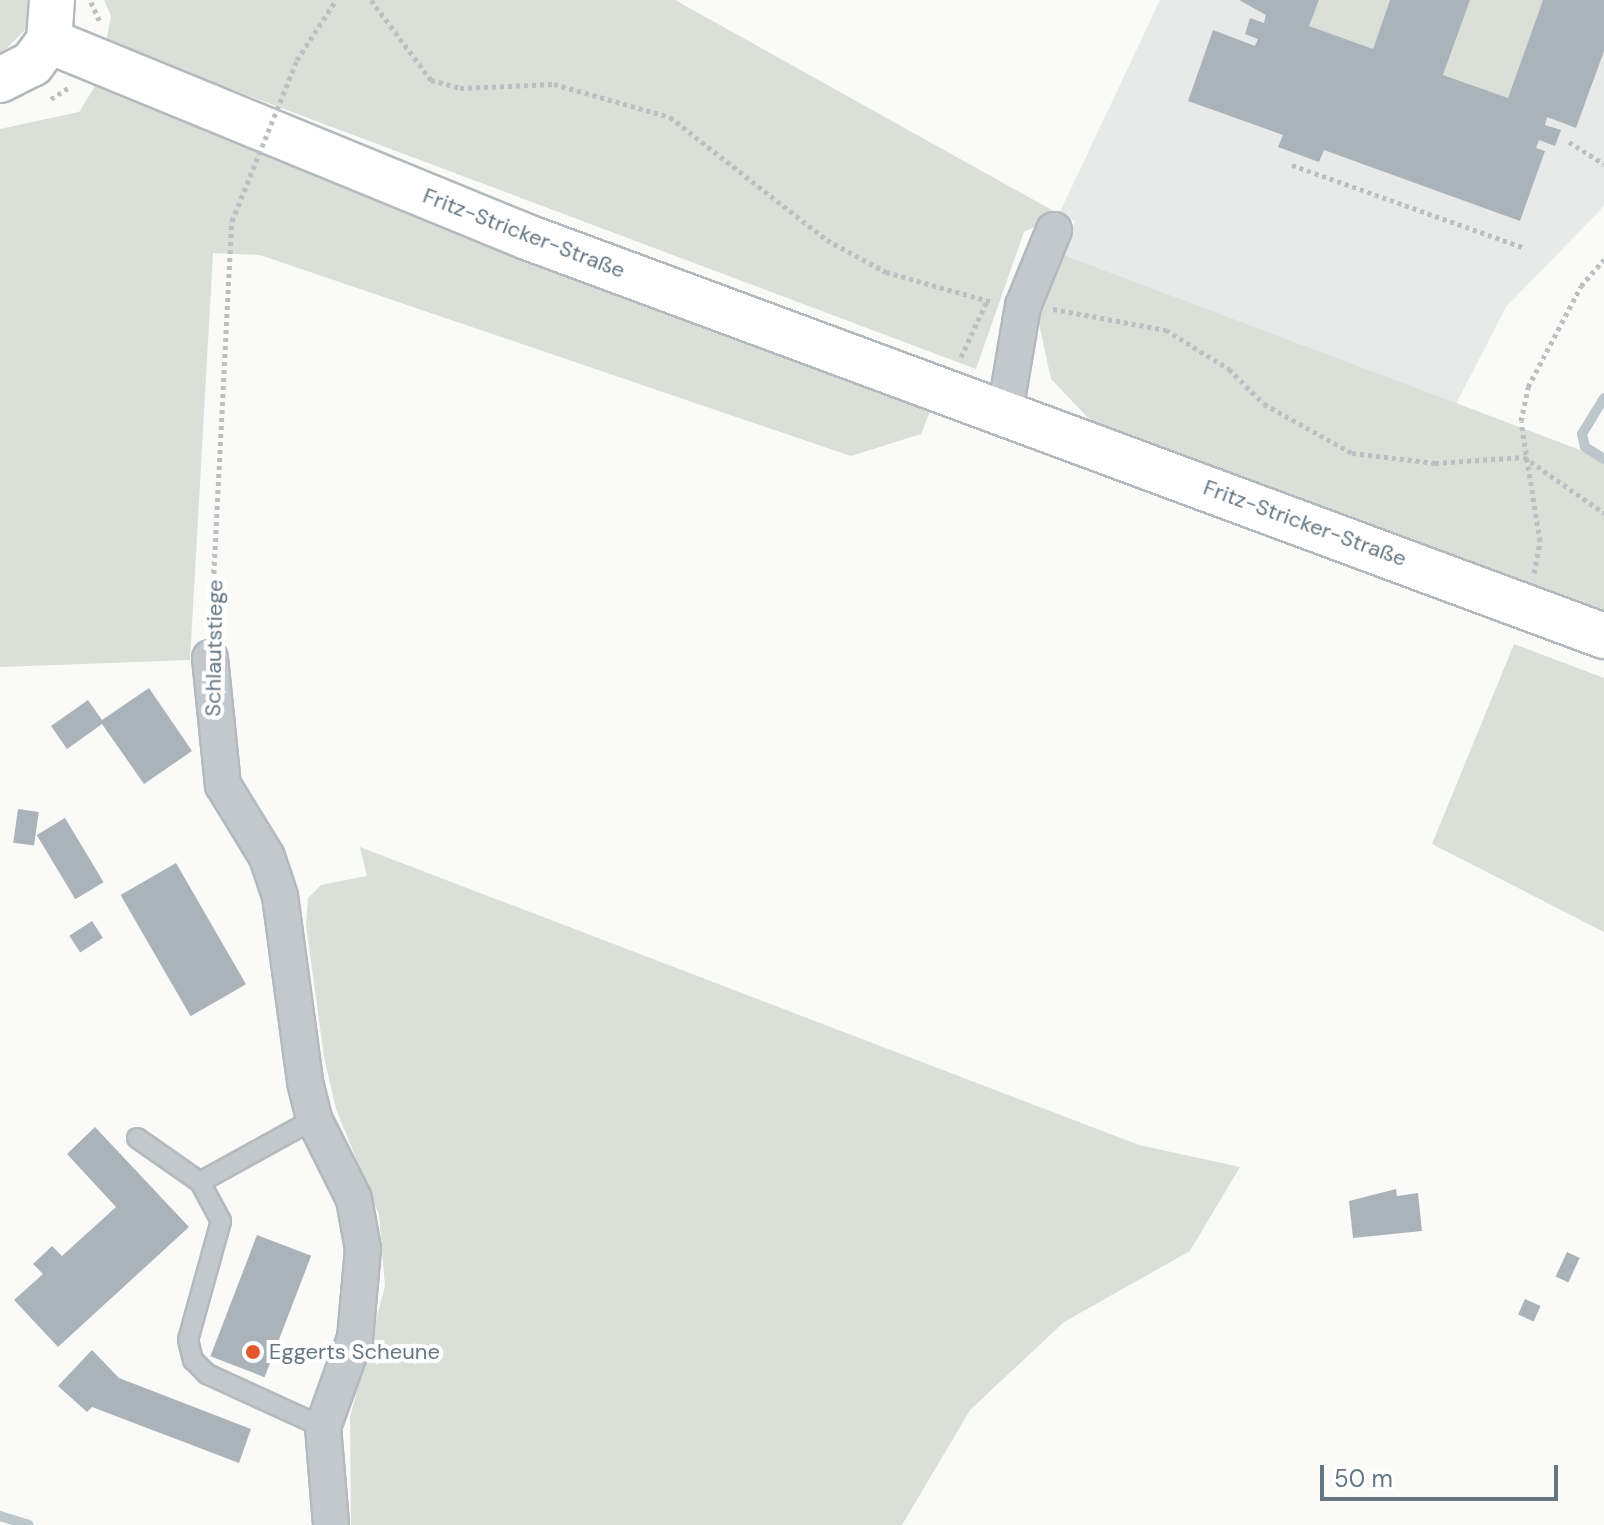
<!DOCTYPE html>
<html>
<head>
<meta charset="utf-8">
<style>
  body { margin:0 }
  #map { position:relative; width:1604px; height:1525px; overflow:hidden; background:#fafaf8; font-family:"DM Sans",sans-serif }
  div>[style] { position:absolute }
  .built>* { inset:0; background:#e8e9e9 }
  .green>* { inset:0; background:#dadfd7 }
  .stream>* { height:10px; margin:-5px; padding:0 5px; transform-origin:5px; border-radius:5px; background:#bbc7cb }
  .building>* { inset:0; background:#aab3b9; transform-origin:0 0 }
  .path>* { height:5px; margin-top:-2.5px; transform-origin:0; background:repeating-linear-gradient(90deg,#bbbfc2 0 4px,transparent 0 8px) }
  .roads { filter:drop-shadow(2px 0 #b3babf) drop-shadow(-2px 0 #b3babf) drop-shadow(0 2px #b3babf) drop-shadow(0 -2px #b3babf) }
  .service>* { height:18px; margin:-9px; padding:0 9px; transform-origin:9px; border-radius:9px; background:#c3c8cc }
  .minor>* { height:34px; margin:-17px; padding:0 17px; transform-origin:17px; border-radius:17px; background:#c3c8cc }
  .secondary>* { height:44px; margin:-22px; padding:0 22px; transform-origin:22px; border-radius:22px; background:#fff }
  .path-bridge>* { height:5px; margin-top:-2.5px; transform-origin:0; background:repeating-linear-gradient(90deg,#bbbfc2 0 4px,transparent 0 8px) }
  .dots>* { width:22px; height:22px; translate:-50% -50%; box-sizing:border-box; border:4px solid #fff; border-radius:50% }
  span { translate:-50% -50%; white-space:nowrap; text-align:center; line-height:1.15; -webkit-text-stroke:8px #fff; paint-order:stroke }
  .street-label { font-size:22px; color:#657683 }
  .poi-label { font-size:22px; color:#657683 }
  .left { translate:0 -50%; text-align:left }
  .scale { position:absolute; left:1320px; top:1465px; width:238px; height:36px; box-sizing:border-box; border:4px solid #657683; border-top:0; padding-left:10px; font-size:24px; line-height:28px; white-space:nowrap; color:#657683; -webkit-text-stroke:6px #fff; paint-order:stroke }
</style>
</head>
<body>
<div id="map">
  <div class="built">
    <i style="clip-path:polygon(1160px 0,1604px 0,1604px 206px,1506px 307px,1456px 404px,1061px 254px,1075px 221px,1059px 214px)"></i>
  </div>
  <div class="green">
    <i style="clip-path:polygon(0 0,27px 0,28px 27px,0 55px)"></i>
    <i style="clip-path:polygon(104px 0,675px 0,1059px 214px,1024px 232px,976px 369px,106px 42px,111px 16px)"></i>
    <i style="clip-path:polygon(1319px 0,1390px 0,1373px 49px,1309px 26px)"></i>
    <i style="clip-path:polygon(1470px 0,1543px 0,1508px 98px,1443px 75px)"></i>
    <i style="clip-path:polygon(97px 83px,933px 404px,921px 434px,851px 456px,260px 255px,213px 253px,190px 660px,0 667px,0 129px,79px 112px)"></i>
    <i style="clip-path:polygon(1061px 254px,1604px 459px,1604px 616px,1096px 426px,1051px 379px,1038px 319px)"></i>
    <i style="clip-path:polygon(1514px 644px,1604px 678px,1604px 932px,1432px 844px)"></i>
    <i style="clip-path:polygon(360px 847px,1139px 1145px,1240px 1167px,1190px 1251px,1064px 1322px,970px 1410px,902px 1525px,351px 1525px,350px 1417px,385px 1286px,379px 1215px,336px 1109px,324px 1057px,306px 925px,308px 898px,321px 885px,367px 876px)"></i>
  </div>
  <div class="stream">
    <i style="left:1604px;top:398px;width:42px;rotate:121.4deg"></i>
    <i style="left:1582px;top:434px;width:13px;rotate:77deg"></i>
    <i style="left:1585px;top:447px;width:22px;rotate:32deg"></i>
    <i style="left:0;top:1516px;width:30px;rotate:17deg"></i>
  </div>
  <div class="building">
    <i style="clip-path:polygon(1239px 0,1319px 0,1309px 26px,1373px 49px,1390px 0,1470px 0,1443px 75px,1508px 98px,1543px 0,1604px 0,1604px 51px,1576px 128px,1547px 117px,1545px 125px,1561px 130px,1555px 146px,1539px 140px,1536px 148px,1545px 151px,1520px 221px,1324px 150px,1319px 162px,1278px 147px,1283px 135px,1188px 101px,1213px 30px,1255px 46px,1258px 39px,1245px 34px,1250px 18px,1264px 23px,1266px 15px)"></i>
    <i style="clip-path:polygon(149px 688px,192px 751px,144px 784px,102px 724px,67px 749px,51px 726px,88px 700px,102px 720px)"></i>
    <i style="left:18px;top:809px;width:21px;height:34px;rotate:8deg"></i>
    <i style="left:65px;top:818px;width:75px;height:33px;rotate:59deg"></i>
    <i style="left:176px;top:863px;width:140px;height:64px;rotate:60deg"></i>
    <i style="left:92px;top:921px;width:20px;height:27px;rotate:57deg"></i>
    <i style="clip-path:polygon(95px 1127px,189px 1227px,58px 1347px,14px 1300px,43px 1274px,33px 1264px,52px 1246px,62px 1256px,116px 1207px,67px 1154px)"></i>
    <i style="clip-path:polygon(1396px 1189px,1397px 1196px,1418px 1193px,1422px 1231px,1353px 1238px,1349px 1201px)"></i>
    <i style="left:257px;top:1235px;width:58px;height:130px;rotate:21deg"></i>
    <i style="left:1567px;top:1252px;width:14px;height:27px;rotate:25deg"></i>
    <i style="left:1525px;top:1299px;width:17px;height:17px;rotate:24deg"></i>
    <i style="clip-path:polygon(92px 1350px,119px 1378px,251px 1429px,239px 1463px,92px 1407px,87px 1412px,58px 1386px)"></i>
  </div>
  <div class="path">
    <i style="left:371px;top:0;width:100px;rotate:53.1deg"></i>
    <i style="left:431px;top:80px;width:30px;rotate:15deg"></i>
    <i style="left:460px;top:88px;width:94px;rotate:-2.4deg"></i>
    <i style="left:554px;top:84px;width:121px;rotate:15.9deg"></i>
    <i style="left:670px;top:117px;width:199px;rotate:38.1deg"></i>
    <i style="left:827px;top:240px;width:67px;rotate:28.5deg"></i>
    <i style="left:886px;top:272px;width:110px;rotate:15.8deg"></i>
    <i style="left:91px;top:2px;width:22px;rotate:66deg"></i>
    <i style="left:297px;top:60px;width:72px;rotate:-57deg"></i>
    <i style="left:51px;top:99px;width:20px;rotate:-33deg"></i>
    <i style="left:1569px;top:142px;width:41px;rotate:32.2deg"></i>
    <i style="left:1292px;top:165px;width:247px;rotate:19.6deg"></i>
    <i style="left:1053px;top:309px;width:115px;rotate:10.5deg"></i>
    <i style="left:1166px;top:330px;width:74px;rotate:31.8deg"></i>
    <i style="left:1229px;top:369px;width:49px;rotate:45deg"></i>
    <i style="left:1264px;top:404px;width:101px;rotate:29.1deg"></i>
    <i style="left:1352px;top:453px;width:84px;rotate:6.9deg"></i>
    <i style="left:1435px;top:463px;width:89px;rotate:-3.9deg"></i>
    <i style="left:1524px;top:457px;width:98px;rotate:35deg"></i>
    <i style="left:961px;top:357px;width:62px;rotate:-65.1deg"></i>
    <i style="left:1534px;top:573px;width:33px;rotate:-79deg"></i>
    <i style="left:1540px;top:541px;width:121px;rotate:-99deg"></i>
    <i style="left:1521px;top:421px;width:35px;rotate:-78deg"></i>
    <i style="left:1528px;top:387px;width:114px;rotate:-62.3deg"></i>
    <i style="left:1581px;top:286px;width:35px;rotate:-49deg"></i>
    <i style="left:211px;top:629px;width:409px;rotate:-87.1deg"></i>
  </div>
  <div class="roads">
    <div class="service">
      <i style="left:137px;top:1138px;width:77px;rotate:34.9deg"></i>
      <i style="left:200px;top:1182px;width:44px;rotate:61.7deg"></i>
      <i style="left:221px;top:1221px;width:123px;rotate:105.5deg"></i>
      <i style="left:188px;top:1340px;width:21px;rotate:76deg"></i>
      <i style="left:193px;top:1360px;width:20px;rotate:45deg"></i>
      <i style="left:207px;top:1374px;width:128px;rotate:24.6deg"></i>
      <i style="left:200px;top:1182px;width:130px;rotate:-28.9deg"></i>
    </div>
    <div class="minor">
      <i style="left:1005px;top:412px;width:108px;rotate:-80.4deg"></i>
      <i style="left:1023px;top:306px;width:82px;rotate:-67.8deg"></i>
      <i style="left:210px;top:658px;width:128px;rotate:84.2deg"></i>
      <i style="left:223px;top:785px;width:84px;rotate:58.6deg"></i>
      <i style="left:267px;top:857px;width:41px;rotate:71.6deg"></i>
      <i style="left:280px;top:896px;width:188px;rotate:82.3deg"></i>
      <i style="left:305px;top:1082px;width:38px;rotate:76deg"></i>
      <i style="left:314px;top:1119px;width:89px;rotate:63.4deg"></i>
      <i style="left:354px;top:1199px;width:51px;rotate:79.8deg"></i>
      <i style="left:363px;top:1249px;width:89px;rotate:95.1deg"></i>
      <i style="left:355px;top:1338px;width:95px;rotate:109.8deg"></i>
      <i style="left:323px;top:1427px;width:98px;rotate:85.3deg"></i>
    </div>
    <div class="secondary">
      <i style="left:49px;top:41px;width:517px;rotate:22.3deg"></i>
      <i style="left:527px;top:237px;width:1149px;rotate:20.33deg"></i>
      <i style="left:0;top:80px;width:36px;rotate:-27deg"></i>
      <i style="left:32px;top:64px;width:29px;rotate:-54deg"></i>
      <i style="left:49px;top:41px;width:41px;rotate:-85.8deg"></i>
    </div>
  </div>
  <div class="path-bridge">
    <i style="left:232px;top:221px;width:174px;rotate:-68deg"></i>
  </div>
  <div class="dots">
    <i style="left:253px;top:1352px;background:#e4572e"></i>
  </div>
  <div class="street-label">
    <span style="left:524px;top:233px;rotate:21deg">Fritz-Stricker-Straße</span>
    <span style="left:1305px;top:523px;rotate:20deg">Fritz-Stricker-Straße</span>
    <span style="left:214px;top:648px;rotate:-89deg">Schlautstiege</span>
  </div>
  <div class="poi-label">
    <span class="left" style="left:269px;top:1352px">Eggerts Scheune</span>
  </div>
  <div class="scale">50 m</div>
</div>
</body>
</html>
